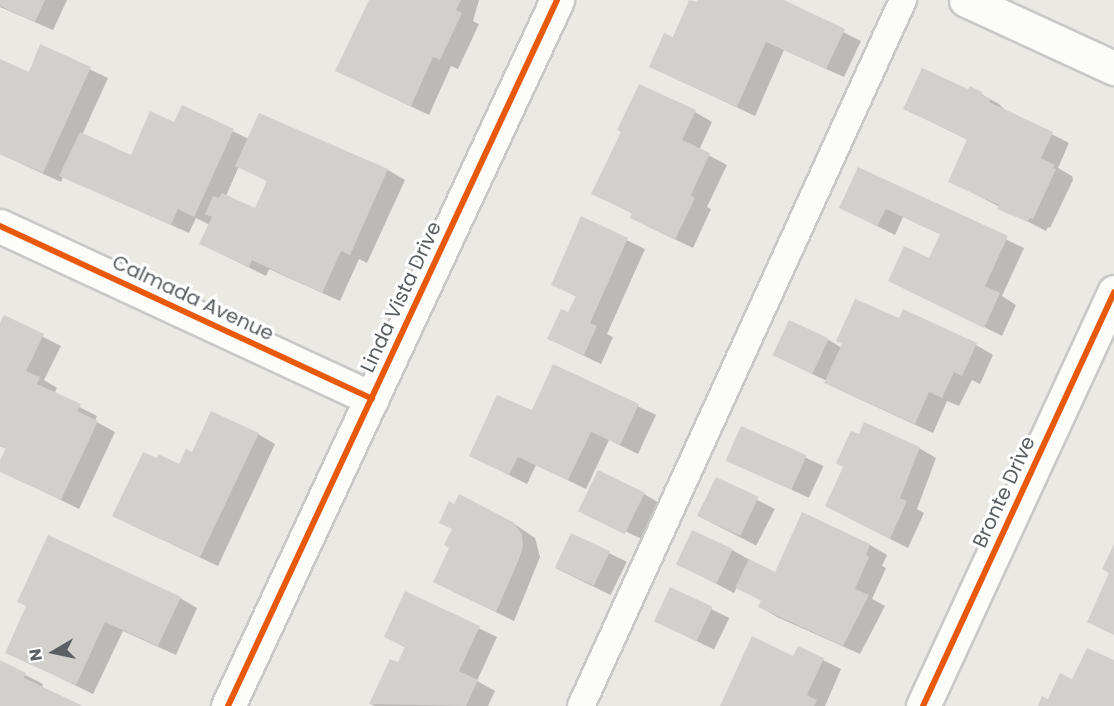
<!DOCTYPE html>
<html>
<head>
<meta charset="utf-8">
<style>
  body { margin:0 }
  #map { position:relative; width:1114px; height:706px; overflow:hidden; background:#ebe9e4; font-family:Poppins,sans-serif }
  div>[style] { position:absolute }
  .shadow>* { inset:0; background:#0003; transform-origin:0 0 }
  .building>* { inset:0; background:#d2d0cd; transform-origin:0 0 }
  .roads { filter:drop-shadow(2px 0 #c7c8c7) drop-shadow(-2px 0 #c7c8c7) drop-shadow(0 2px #c7c8c7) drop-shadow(0 -2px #c7c8c7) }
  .service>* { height:26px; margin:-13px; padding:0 13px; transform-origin:13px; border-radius:13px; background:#fcfcfb }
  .minor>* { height:33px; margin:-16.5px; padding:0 16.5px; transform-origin:16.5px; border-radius:16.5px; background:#fcfcfb }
  .cycleway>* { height:6px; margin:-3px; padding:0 3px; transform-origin:3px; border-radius:3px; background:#e8590c }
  span { translate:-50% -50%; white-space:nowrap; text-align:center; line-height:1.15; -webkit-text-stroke:6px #fff; paint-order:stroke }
  .street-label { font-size:20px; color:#5a5f63 }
  .north { position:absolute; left:24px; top:622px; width:60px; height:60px; -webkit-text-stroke:4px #fff; paint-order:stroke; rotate:261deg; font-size:16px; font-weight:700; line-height:24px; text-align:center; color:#5a5f63 }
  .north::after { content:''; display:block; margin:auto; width:21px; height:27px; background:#5a5f63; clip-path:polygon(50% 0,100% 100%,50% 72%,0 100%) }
</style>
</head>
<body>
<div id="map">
  <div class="shadow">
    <i style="clip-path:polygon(0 0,67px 0,53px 30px,0 7px)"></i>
    <i style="clip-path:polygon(370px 0,479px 0,473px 21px,479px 24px,458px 69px,451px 66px,429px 115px,337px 71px)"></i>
    <i style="clip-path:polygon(700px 0,779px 0,861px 41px,844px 77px,784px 50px,755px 116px,651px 67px)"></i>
    <i style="clip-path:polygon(evenodd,41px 46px,108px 78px,82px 135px,131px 157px,175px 124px,183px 107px,249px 139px,388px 170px,405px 180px,367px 263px,359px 259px,340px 301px,269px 269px,266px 276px,201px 244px,210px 225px,196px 218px,189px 233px,63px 177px,61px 182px,0 154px,0 61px,30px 74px,41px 46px,239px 166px,269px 182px,255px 210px,226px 196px,239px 166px)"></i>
    <i style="clip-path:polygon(969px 91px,981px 94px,999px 104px,1006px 111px,1069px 143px,1058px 168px,1072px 176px,1073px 180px,1050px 228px,1048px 227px,1046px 231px,950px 181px,968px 140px,905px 109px)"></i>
    <i style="clip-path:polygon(695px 112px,712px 122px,699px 150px,727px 165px,707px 207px,711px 209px,693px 248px,649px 227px,631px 217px,633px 214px,593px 193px,623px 132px)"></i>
    <i style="clip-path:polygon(859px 169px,1024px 248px,1002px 296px,1016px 305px,1002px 336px,890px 280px,930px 260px,942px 235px,903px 217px,895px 235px,841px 208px)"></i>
    <i style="clip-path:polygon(581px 218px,645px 249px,607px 334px,613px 337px,601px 364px,549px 339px,569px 314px,577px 297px,552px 284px)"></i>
    <i style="clip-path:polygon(4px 317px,61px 346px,44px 380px,57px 388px,54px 394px,97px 416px,95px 421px,115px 432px,79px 509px,0 470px,7px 449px,0 446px,0 324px)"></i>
    <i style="clip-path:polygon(899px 320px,976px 345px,993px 355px,980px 384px,972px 380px,959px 406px,947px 401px,933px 433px,844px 392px,827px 381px,775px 356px,829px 340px,842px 348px)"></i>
    <i style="clip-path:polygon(554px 366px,656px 415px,638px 454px,609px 440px,586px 489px,536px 465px,527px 484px,471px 456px,532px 412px)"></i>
    <i style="left:742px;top:428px;width:90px;height:35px;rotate:25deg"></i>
    <i style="clip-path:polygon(258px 434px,275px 444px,218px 566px,131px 525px,192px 454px)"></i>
    <i style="clip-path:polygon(919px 448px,936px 458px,917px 509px,924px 513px,908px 548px,845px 516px)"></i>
    <i style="left:716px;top:479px;width:66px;height:41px;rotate:27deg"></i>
    <i style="clip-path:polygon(644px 494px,661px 504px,644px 540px,580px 510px)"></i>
    <i style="clip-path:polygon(513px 523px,535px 538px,540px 557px,514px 621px,452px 591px,451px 547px,454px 530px)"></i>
    <i style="left:572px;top:535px;width:61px;height:37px;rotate:26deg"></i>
    <i style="clip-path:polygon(870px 545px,887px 555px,882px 566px,886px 568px,872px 599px,885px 606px,860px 654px,777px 617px,760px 607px,762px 601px,737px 587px,734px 593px,678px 564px,732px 550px,775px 574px)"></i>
    <i style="left:670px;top:589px;width:66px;height:35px;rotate:26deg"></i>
    <i style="clip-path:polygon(406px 593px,497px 637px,477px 681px,495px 691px,488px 706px,375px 706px,371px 704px,399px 664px,406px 648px,386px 637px)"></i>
    <i style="clip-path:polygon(180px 598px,197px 608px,176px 655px,123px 631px,93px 694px,7px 652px)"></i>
    <i style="clip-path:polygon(799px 648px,841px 669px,825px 706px,722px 706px,794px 658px)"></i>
    <i style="clip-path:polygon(0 662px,43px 684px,42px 688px,80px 706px,0 706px)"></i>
  </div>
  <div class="building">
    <i style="clip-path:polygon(0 0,45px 0,35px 22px,0 6px)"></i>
    <i style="clip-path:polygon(369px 0,461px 0,456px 10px,462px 13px,440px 60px,433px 57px,411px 106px,335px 71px)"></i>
    <i style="clip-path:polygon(689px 0,697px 2px,698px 0,784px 0,845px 29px,826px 69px,766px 42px,737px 107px,649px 67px,664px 33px,673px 37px)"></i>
    <i style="clip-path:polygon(40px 44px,91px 67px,43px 173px,0 154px,0 59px,29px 72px)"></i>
    <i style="clip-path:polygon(922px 68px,968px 89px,970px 86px,982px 92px,981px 95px,990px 99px,989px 102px,1053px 132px,1041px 158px,1055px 165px,1053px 168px,1056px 169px,1033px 219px,1030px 218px,1028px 222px,997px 209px,999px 205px,948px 182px,967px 139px,903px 109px)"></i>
    <i style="clip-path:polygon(639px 84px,696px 110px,682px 140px,710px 153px,691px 195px,695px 198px,675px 240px,630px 218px,632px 213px,591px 194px,621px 132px,617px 130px)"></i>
    <i style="clip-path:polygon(182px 105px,234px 129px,194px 217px,178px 209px,171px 225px,59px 176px,80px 132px,131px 155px,150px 111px,174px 122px)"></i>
    <i style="clip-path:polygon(259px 113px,388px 169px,350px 255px,341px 251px,322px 293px,252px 260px,249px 267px,199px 244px,212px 217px,205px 214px,213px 196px,219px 198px,222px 193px,255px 208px,267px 181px,235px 166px)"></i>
    <i style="clip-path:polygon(858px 167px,1008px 236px,985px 286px,1000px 293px,984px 328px,888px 281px,904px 246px,929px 258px,940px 234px,886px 209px,877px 226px,839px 208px)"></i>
    <i style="clip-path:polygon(581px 216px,628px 238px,590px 323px,597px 326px,584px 355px,547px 339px,561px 309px,568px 312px,576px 296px,551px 285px)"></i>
    <i style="clip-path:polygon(855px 299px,899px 318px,903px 309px,977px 343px,962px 376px,954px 372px,942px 398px,929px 392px,915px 424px,824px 383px,842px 344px,836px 341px)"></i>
    <i style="clip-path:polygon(4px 315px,44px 334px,26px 371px,40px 377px,37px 384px,81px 404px,77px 411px,98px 421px,61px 500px,0 472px,0 460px,6px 448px,0 445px,0 323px)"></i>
    <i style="left:789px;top:320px;width:44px;height:39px;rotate:25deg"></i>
    <i style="clip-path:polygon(553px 364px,639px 404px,620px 445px,591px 432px,568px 480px,518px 457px,509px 475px,469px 456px,497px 395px,532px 410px)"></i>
    <i style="clip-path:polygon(211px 411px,259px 433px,200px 557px,112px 516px,143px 452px,157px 458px,158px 454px,179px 464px,186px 449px,192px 452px)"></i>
    <i style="clip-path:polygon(864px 422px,920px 447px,900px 498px,907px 501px,890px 539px,825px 506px,843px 467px,836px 463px,851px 431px,859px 434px)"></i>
    <i style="left:741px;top:426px;width:72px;height:38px;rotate:24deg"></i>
    <i style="left:598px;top:470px;width:52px;height:46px;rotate:26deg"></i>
    <i style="left:716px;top:477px;width:47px;height:43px;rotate:25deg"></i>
    <i style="clip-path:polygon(459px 494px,513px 522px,522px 534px,523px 546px,519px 559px,496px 612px,433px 582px,449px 548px,444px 545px,452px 529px,439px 523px,449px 501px,454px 504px)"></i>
    <i style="clip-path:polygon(802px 512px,870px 544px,866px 555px,869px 557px,855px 589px,869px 595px,843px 646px,758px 607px,761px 600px,735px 588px,749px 559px,775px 572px)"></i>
    <i style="left:692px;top:530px;width:45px;height:38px;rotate:25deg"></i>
    <i style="left:571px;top:533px;width:43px;height:38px;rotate:25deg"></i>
    <i style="clip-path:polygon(48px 535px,181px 597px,158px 646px,105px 622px,76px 685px,5px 653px,26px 606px,17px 602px)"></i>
    <i style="clip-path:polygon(1114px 544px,1114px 635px,1087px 622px,1109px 573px,1102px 569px)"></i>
    <i style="left:670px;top:587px;width:47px;height:38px;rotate:25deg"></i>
    <i style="clip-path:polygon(405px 591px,480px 626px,459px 671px,478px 680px,466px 706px,369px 704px,390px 659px,398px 662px,405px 647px,384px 637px)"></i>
    <i style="clip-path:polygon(752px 636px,793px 656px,798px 646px,824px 658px,807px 695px,817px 700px,814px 706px,720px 706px)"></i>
    <i style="clip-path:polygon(1087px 648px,1114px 660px,1114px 706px,1038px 706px,1042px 696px,1048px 699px,1060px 673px,1072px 679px)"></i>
    <i style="clip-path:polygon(0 660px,26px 673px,24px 678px,83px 706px,0 706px)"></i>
  </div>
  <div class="roads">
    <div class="service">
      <i style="left:581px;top:706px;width:776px;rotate:-65.48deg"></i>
    </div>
    <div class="minor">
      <i style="left:966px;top:0;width:163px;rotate:24.7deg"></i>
      <i style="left:0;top:226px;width:410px;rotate:24.9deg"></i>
      <i style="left:228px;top:706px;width:779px;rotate:-65.01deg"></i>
      <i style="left:923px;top:706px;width:456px;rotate:-65.2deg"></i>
    </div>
  </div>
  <div class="cycleway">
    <i style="left:0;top:226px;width:410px;rotate:24.9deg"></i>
    <i style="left:228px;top:706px;width:779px;rotate:-65.01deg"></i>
    <i style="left:923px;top:706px;width:456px;rotate:-65.2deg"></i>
  </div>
  <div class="street-label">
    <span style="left:401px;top:297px;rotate:-65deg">Linda Vista Drive</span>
    <span style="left:193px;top:298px;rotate:25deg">Calmada Avenue</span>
    <span style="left:1004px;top:492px;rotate:-65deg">Bronte Drive</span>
  </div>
  <div class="north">N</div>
</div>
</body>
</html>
